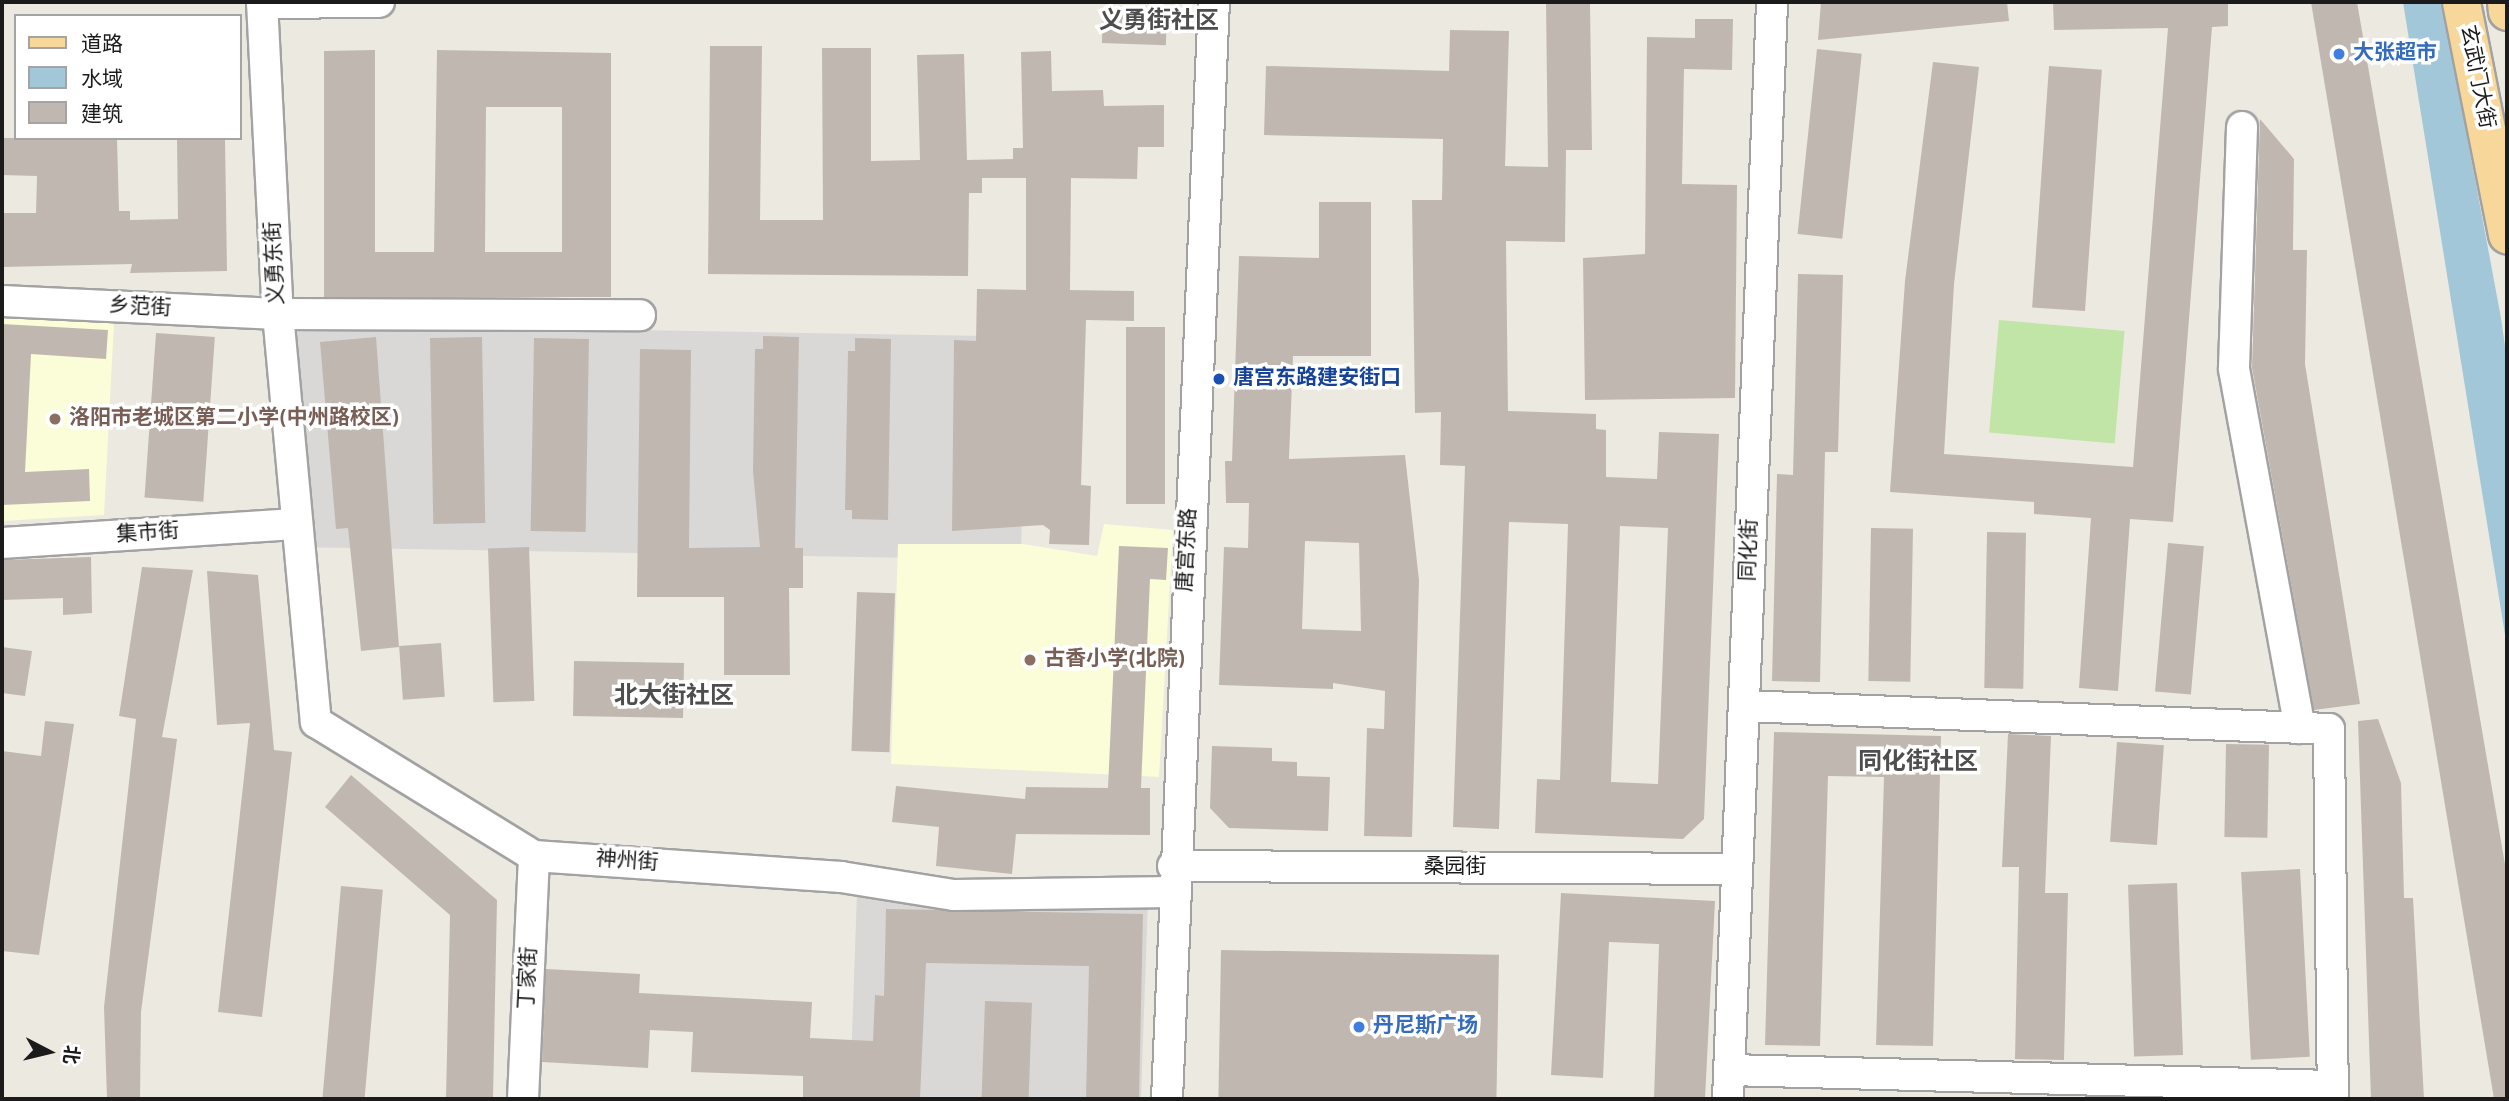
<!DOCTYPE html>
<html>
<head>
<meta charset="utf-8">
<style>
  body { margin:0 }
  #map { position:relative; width:2509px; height:1101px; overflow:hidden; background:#ece9e0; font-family:Overpass,"Noto Sans SC",sans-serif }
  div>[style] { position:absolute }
  .residential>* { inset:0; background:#d9d8d7; transform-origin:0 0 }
  .education>* { inset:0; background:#fafdd8 }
  .grass>* { inset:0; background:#c0e5a7; transform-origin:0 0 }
  .water>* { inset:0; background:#a2c7d8 }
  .building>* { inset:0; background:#c0b8b0; transform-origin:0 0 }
  .roads { filter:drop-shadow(2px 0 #a2a2a2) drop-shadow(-2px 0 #a2a2a2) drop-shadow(0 2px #a2a2a2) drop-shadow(0 -2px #a2a2a2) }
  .minor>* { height:30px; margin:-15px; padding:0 15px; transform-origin:15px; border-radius:15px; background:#fff }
  .major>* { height:37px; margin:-18.5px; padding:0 18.5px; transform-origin:18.5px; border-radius:18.5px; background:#f7d79a }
  .dots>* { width:19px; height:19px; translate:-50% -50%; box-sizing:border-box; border:4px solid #fff; border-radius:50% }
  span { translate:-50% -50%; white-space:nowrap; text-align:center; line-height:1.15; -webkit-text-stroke:7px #fff; paint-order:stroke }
  .shop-label { font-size:21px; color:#366cbe; font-weight:700 }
  .left { translate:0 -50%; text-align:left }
  .street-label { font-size:21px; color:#1b1b1b }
  .transit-label { font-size:21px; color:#164399; font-weight:700 }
  .education-label { font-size:21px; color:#785e54; font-weight:700 }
  .quarter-label { font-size:24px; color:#4e4e4e; font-weight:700 }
  .frame { position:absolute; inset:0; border:4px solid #1b1b1b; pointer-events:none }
  .legend { position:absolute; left:14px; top:14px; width:228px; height:126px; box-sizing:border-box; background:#fff; border:2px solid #a4a4a4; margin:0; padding:9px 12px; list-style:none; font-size:21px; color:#1b1b1b }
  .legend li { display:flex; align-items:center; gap:14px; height:35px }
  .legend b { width:35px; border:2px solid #a4a4a4 }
  .north { position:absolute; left:14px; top:1017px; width:70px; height:70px; -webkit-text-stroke:5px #fff; paint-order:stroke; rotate:97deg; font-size:19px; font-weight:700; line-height:28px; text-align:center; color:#1b1b1b }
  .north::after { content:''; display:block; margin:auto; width:24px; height:32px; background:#1b1b1b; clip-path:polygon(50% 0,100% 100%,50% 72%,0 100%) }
</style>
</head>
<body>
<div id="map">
  <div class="residential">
    <i style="left:296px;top:324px;width:729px;height:223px;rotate:1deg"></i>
    <i style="left:857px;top:893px;width:291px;height:206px;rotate:2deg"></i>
  </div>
  <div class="education">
    <i style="clip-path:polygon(2px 318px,114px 323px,104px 515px,2px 521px)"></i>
    <i style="clip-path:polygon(1104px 524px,1173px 530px,1159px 777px,891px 764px,898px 544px,1023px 544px,1097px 556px)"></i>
  </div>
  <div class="grass">
    <i style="left:1999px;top:320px;width:126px;height:113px;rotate:5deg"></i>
  </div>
  <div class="water">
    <i style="clip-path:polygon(2403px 2px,2442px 2px,2501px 318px,2507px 360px,2507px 647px)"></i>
  </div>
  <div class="building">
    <i style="clip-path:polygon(evenodd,1546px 2px,1590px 2px,1592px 150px,1566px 150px,1565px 242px,1506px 241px,1508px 411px,1596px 414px,1596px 429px,1606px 430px,1606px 477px,1657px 479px,1659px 432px,1719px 434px,1704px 819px,1683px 839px,1535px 833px,1537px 779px,1560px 780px,1568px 524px,1509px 522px,1499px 829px,1453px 827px,1465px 466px,1440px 465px,1441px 412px,1415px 413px,1412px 200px,1442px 200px,1443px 139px,1264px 135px,1266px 66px,1449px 71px,1450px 30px,1509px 31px,1505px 166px,1548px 167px,1546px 2px,1620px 526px,1668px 528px,1658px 784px,1611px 782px,1620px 526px)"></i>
    <i style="clip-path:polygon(1821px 2px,2007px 2px,2009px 21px,1818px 40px)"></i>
    <i style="clip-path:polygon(2053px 2px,2228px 2px,2228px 26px,2212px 27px,2173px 522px,2130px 519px,2118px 691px,2079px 688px,2091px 518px,2034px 514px,2034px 502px,1890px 492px,1905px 281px,1933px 62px,1979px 67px,1954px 284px,1944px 454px,2133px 467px,2168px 28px,2054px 30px)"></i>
    <i style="clip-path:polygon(2311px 2px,2357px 2px,2507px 876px,2507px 1099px,2494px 1099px)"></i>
    <i style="left:1103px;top:11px;width:64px;height:32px;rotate:2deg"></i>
    <i style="clip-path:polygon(1695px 19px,1733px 19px,1732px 70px,1684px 69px,1682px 184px,1737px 185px,1735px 398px,1585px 400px,1583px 258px,1645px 254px,1647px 37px,1695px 38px)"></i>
    <i style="clip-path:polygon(710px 46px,762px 46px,760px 220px,823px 220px,822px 48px,871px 48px,871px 161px,920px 160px,917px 55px,964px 54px,967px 160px,1013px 159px,1013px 148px,1023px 148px,1021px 52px,1051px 51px,1052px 91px,1103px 90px,1104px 106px,1164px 105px,1164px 147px,1138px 147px,1137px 179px,1071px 178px,1070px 290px,1134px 291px,1134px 321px,1086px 320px,1081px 485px,1091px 486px,1089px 545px,1049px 544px,1050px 530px,1043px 525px,952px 531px,954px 340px,976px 341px,977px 289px,1026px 290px,1026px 178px,982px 178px,982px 193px,969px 193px,968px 276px,708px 274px)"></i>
    <i style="left:1817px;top:49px;width:45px;height:186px;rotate:6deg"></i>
    <i style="clip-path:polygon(evenodd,375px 50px,375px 252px,434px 252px,437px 50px,611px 53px,611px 297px,324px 297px,324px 51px,375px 50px,486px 107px,562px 107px,562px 252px,485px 252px,486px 107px)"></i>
    <i style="left:2049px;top:66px;width:53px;height:242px;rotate:4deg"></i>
    <i style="clip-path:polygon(2260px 119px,2294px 159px,2293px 250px,2307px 250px,2305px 364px,2360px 704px,2314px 710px,2252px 368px)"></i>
    <i style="clip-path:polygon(2px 138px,117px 138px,119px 211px,130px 211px,130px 220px,178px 219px,177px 138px,225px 138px,227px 271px,130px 273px,132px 264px,2px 267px,2px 213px,36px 213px,37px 176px,2px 175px)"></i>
    <i style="clip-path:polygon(evenodd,1319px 202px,1371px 202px,1371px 356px,1293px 356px,1289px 459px,1405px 455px,1419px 580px,1412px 837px,1364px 836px,1367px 728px,1384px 729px,1385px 691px,1333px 683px,1333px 689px,1219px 685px,1224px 547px,1248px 548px,1249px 503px,1226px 503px,1225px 461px,1232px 461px,1239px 256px,1319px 258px,1319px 202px,1305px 541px,1359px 543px,1361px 631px,1302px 629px,1305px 541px)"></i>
    <i style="clip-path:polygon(1798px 274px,1843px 275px,1838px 452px,1825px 452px,1820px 682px,1772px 681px,1777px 474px,1793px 475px)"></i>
    <i style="clip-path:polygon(2px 324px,108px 330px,106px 359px,31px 354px,25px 472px,89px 469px,90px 501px,2px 505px)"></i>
    <i style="left:1126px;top:327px;width:39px;height:177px"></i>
    <i style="left:156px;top:333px;width:59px;height:165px;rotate:4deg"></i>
    <i style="clip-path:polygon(763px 336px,799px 337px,795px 548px,803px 548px,803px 588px,789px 588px,790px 675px,724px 675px,724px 597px,637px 597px,640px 349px,691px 350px,689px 548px,760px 547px,753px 471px,755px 349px,763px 349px)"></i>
    <i style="clip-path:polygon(376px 337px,399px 647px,361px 651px,348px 528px,336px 529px,320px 342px)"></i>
    <i style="left:482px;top:337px;width:186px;height:52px;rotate:89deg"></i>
    <i style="left:534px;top:338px;width:55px;height:193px;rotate:1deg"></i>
    <i style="clip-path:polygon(855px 338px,891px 339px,888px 520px,852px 519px,852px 510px,845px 510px,848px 351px,855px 351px)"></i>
    <i style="left:1871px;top:528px;width:42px;height:153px;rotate:1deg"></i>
    <i style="left:1987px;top:532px;width:39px;height:156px;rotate:1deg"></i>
    <i style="left:2168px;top:543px;width:36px;height:149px;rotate:5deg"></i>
    <i style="clip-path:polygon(1119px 546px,1168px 548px,1166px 580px,1150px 579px,1141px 788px,1150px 788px,1150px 835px,1016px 834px,1012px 874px,936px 866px,939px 827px,892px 822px,896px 786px,1025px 799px,1026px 787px,1108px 788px)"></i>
    <i style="left:529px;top:547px;width:154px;height:41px;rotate:88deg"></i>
    <i style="clip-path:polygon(91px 557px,92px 613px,63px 615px,63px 598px,2px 600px,2px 560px)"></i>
    <i style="clip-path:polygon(142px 567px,193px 570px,162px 737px,177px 739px,141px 1012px,140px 1099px,107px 1099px,104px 1007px,136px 719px,119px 716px)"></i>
    <i style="clip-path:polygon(207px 571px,258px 575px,274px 750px,292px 752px,262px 1017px,218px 1012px,250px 723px,217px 725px)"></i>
    <i style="left:857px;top:592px;width:38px;height:159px;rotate:2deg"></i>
    <i style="left:441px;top:643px;width:54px;height:42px;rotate:86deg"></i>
    <i style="clip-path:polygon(2px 647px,32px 651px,25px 696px,2px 693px)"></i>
    <i style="left:574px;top:661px;width:110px;height:55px;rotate:1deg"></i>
    <i style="clip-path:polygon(2378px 719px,2401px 783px,2404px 898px,2413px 898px,2424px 1099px,2371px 1099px,2358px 721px)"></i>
    <i style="clip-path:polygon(45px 721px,74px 724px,39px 955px,2px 951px,2px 751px,41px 756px)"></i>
    <i style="clip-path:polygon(1774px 732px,1941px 736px,1933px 1046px,1876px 1045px,1884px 777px,1828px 776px,1820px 1046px,1765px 1045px)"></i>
    <i style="clip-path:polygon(2008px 734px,2051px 736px,2045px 893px,2068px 893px,2064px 1060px,2015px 1059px,2019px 867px,2002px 867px)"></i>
    <i style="left:2117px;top:742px;width:47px;height:100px;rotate:4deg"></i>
    <i style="left:2226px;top:744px;width:43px;height:93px;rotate:1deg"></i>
    <i style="clip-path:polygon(1212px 746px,1272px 748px,1272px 761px,1297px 762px,1297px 776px,1330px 777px,1328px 831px,1229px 828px,1210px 808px)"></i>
    <i style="clip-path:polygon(351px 775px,497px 900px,493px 1099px,446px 1099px,450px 915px,325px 807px)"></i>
    <i style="left:2300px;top:869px;width:188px;height:59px;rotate:87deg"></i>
    <i style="left:2177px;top:883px;width:172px;height:49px;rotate:88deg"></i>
    <i style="left:341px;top:886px;width:42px;height:213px;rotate:5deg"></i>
    <i style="clip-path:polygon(1561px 893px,1715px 901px,1705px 1099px,1654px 1099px,1659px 944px,1609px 942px,1603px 1078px,1551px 1075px)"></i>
    <i style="clip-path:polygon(886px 909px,1143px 914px,1139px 1099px,1086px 1099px,1089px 966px,926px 963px,920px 1099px,803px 1099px,803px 1076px,691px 1072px,693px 1032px,650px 1030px,648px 1068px,542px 1062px,546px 969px,640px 974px,639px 993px,812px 1002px,810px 1038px,873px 1041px,875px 995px,884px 996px)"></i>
    <i style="left:1221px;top:950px;width:278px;height:149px;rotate:1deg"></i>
    <i style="left:985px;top:1001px;width:47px;height:98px;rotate:2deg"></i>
  </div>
  <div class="roads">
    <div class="minor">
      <i style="left:262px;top:2px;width:312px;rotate:87.1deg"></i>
      <i style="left:278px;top:314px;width:410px;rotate:84.7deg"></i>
      <i style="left:316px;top:722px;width:256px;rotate:31.6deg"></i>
      <i style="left:534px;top:856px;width:308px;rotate:3.9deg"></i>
      <i style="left:841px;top:877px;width:114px;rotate:9.1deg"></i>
      <i style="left:954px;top:895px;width:219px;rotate:-0.8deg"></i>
      <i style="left:262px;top:3px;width:117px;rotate:-0.5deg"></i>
      <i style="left:2242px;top:127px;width:242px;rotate:91.9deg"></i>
      <i style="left:2234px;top:369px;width:365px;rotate:79.6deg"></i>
      <i style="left:2px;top:301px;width:276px;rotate:2.7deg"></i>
      <i style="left:278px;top:314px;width:362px;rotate:0.2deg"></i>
      <i style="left:2px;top:543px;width:294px;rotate:-3.7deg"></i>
      <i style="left:1744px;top:706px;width:585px;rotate:2.25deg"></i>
      <i style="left:2329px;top:729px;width:370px;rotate:89.4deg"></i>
      <i style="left:1173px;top:866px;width:564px;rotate:0.3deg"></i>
      <i style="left:1729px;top:1070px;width:604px;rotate:1.52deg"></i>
      <i style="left:523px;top:1099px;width:243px;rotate:-87.4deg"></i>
      <i style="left:1167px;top:1099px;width:1098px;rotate:-87.55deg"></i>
      <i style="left:1728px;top:1099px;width:1098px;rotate:-87.7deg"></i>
    </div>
    <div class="major">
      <i style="left:2461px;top:2px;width:237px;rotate:78.8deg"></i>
      <i style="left:2506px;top:2px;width:9px;rotate:84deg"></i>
    </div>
  </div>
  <div class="dots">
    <i style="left:2339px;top:54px;background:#3f7fe0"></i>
    <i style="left:1219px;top:379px;background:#1a4fb4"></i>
    <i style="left:55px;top:419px;background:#8d6e63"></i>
    <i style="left:1030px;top:660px;background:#8d6e63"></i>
    <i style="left:1359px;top:1027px;background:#3f7fe0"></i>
  </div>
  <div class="shop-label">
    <span class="left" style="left:2353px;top:54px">大张超市</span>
    <span class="left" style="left:1373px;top:1027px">丹尼斯广场</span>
  </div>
  <div class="street-label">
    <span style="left:2476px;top:77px;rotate:79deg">玄武门大街</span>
    <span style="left:276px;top:263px;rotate:-93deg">义勇东街</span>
    <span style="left:140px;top:308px;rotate:3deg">乡范街</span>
    <span style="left:148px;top:534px;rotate:-4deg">集市街</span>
    <span style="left:1188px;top:550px;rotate:-87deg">唐宫东路</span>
    <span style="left:1750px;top:550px;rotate:-88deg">同化街</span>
    <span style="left:627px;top:862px;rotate:4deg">神州街</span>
    <span style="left:1455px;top:868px">桑园街</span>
    <span style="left:529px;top:978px;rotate:-87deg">丁家街</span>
  </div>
  <div class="transit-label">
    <span class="left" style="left:1233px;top:379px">唐宫东路建安街口</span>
  </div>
  <div class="education-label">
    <span class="left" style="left:69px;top:419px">洛阳市老城区第二小学(中州路校区)</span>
    <span class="left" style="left:1044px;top:660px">古香小学(北院)</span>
  </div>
  <div class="quarter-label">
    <span style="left:1159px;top:23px">义勇街社区</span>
    <span style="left:674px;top:698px">北大街社区</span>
    <span style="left:1918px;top:764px">同化街社区</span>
  </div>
  <div class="frame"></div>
  <ul class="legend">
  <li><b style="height:9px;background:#f7d79a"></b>道路</li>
  <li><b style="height:19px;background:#a2c7d8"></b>水域</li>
  <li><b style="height:19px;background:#c0b8b0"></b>建筑</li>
  </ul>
  <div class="north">北</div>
</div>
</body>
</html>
